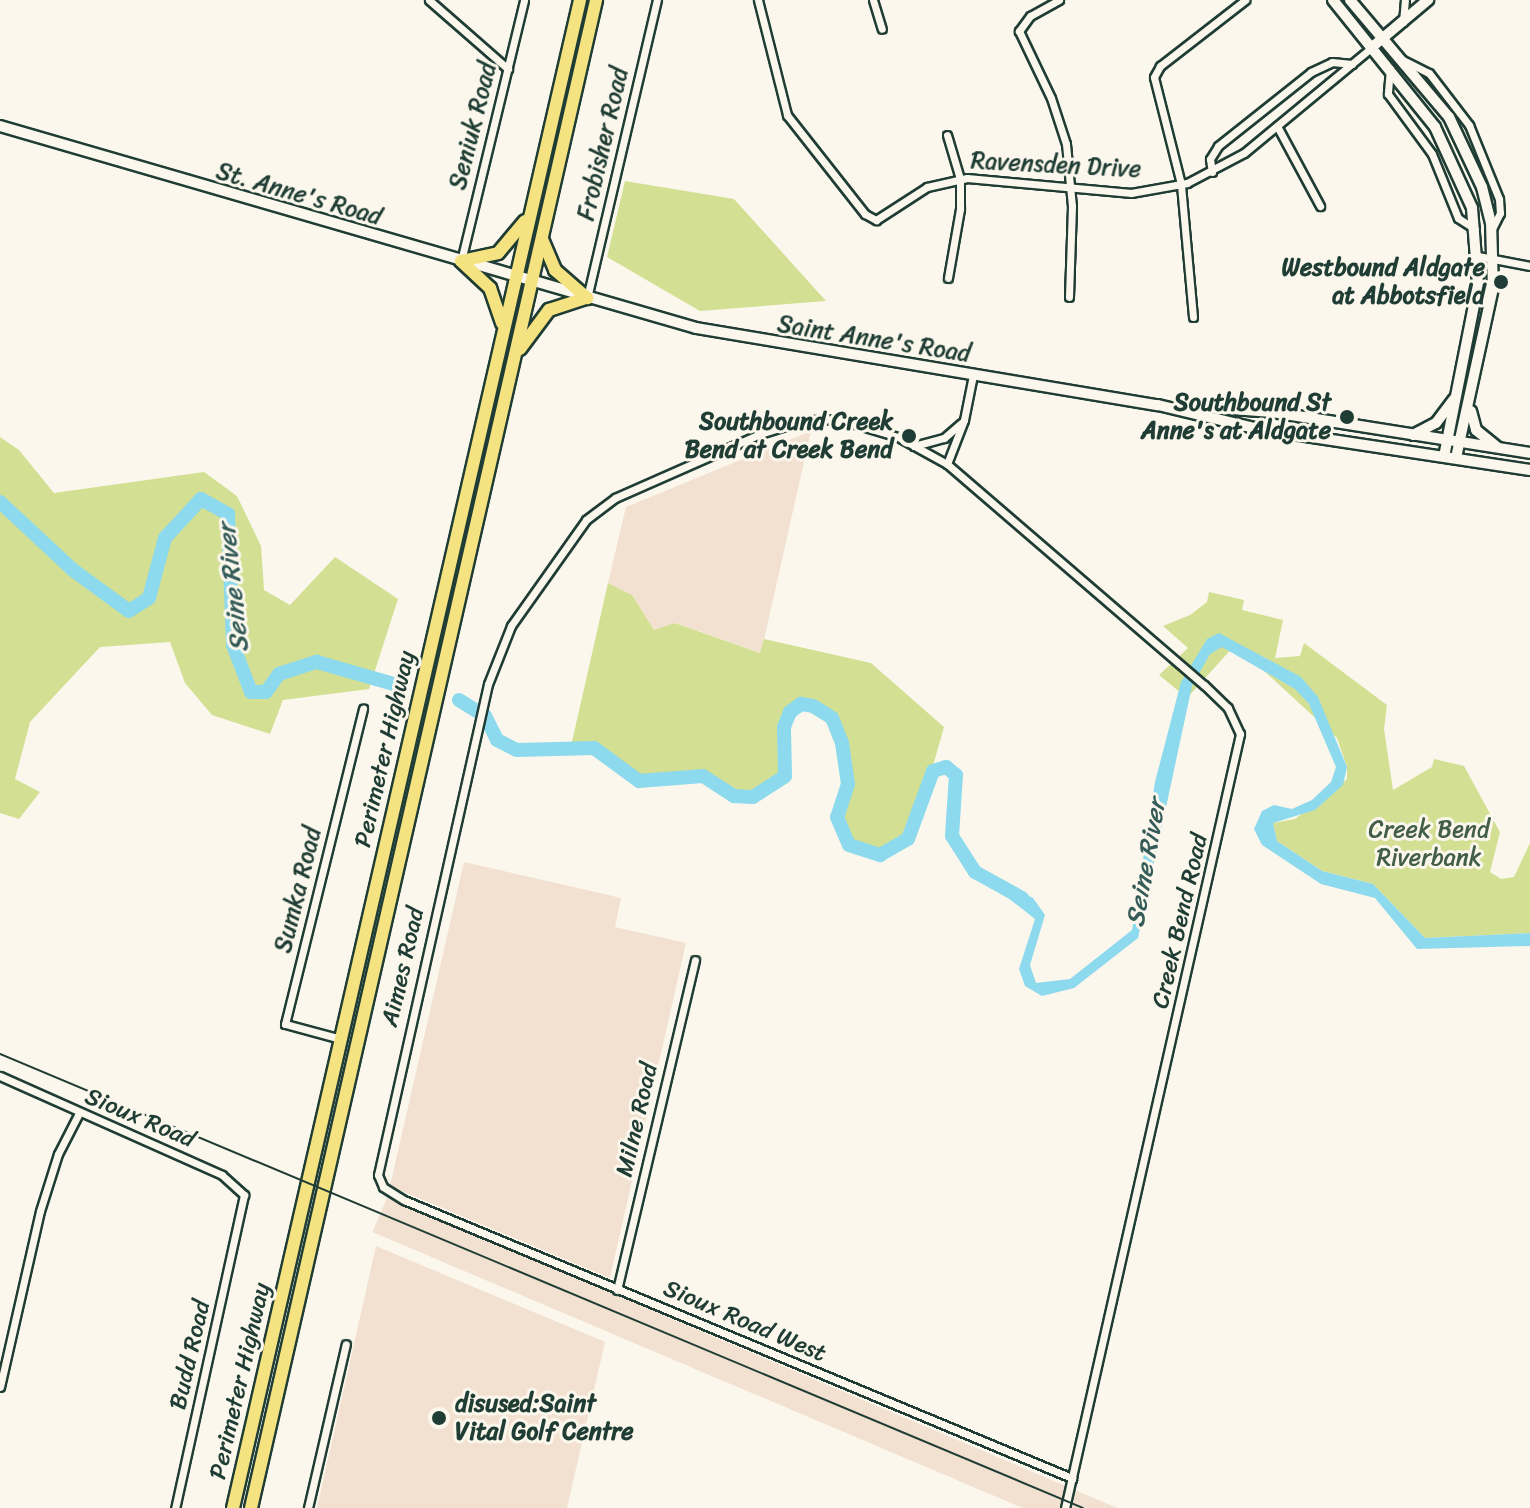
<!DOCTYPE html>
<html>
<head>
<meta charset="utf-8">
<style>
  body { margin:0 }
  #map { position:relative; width:1530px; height:1508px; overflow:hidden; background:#fbf7ec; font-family:Sriracha,sans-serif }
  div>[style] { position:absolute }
  .built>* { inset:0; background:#f2e1d0; transform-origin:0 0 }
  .green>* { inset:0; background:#d3e093 }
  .water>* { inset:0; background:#8dd9ed }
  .river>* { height:14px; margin:-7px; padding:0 7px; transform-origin:7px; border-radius:7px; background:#8dd9ed }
  .roads { filter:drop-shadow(2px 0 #1f3d34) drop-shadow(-2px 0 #1f3d34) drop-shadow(0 2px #1f3d34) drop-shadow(0 -2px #1f3d34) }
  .street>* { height:7px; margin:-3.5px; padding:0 3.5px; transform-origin:3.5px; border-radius:3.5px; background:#fbf7ec }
  .secondary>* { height:10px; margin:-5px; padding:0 5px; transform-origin:5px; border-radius:5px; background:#fbf7ec }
  .highway>* { height:12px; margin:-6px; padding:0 6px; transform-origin:6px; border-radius:6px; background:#f5e382 }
  .rail>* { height:2px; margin:-1px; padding:0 1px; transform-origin:1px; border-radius:1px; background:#1f3d34 }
  .dots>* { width:22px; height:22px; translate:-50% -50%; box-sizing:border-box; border:4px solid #fbf7ec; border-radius:50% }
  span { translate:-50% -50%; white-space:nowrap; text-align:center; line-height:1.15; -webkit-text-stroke:6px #fbf7ec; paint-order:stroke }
  .street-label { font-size:24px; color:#1f3d34 }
  .poi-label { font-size:24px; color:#1f3d34; font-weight:700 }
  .right { translate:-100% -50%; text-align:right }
  .left { translate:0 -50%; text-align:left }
  .park-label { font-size:24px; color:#435e47 }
  .water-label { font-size:26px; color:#355c59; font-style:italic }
</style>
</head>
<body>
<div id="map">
  <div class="built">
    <i style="clip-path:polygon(811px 431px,761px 653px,676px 623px,654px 630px,632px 595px,608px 583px,626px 507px)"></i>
    <i style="clip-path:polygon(464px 862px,621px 898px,615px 927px,686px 943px,610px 1278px,390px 1186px)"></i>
    <i style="left:387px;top:1198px;width:805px;height:37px;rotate:23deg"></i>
    <i style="clip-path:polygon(376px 1246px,605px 1342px,567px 1508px,317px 1508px)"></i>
  </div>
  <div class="green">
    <i style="clip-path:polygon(625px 181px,734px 199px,826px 301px,700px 311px,607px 257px)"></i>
    <i style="clip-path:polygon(0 437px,19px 450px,54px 493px,204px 472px,237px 496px,261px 546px,264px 590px,290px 605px,335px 557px,398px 599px,369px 689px,283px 700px,270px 734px,212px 715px,185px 683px,170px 642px,100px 647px,30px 722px,15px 779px,40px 792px,19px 819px,0 813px)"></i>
    <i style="clip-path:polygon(608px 583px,632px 595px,654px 630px,675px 623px,760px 653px,764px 639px,871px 663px,944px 727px,914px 833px,901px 846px,878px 851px,857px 853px,843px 841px,839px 826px,847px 787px,836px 729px,830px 718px,811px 705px,792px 709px,787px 719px,786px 774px,771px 789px,750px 798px,732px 797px,693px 777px,637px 779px,598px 744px,571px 746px)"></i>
    <i style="clip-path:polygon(1209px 592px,1244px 600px,1242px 610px,1283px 620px,1275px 658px,1300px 656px,1304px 643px,1387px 705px,1384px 729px,1393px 790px,1432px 767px,1434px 759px,1464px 766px,1500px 832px,1490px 872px,1501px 879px,1514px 877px,1530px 843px,1530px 933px,1425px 938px,1373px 884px,1322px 871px,1277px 841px,1273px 823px,1295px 819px,1347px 779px,1347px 767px,1337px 738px,1262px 669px,1271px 662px,1266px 658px,1235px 645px,1187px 698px,1159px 675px,1188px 648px,1163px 626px,1190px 615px,1207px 602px)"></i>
  </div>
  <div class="water">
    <i style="clip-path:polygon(1219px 633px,1301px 677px,1318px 697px,1347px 767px,1343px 785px,1315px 810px,1273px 823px,1277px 841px,1322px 871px,1373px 884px,1425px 938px,1530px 933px,1530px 946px,1417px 949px,1375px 898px,1321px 884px,1262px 845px,1254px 829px,1262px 811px,1274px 805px,1292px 809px,1312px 800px,1331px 782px,1336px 767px,1309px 704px,1295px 689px,1222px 647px,1210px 654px,1192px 686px,1138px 938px,1074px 988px,1042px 996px,1025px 986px,1019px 969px,1035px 919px,1007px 897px,1009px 886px,1033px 898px,1045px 915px,1030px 965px,1036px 983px,1070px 979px,1132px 930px,1155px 782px,1181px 682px,1207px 639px)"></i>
  </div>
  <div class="river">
    <i style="left:0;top:502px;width:100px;rotate:43deg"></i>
    <i style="left:73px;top:570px;width:69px;rotate:36.2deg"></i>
    <i style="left:129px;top:611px;width:24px;rotate:-33deg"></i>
    <i style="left:149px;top:598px;width:62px;rotate:-75.1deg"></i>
    <i style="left:165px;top:538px;width:53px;rotate:-47.3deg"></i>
    <i style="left:201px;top:499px;width:31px;rotate:29deg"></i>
    <i style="left:228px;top:514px;width:131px;rotate:87.8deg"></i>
    <i style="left:233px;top:645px;width:50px;rotate:69deg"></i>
    <i style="left:251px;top:692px;width:15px"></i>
    <i style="left:266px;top:692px;width:22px;rotate:-54deg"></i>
    <i style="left:279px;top:674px;width:40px;rotate:-18deg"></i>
    <i style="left:317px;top:662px;width:86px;rotate:16.1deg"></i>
    <i style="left:459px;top:700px;width:31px;rotate:32deg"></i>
    <i style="left:485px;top:716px;width:27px;rotate:63deg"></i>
    <i style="left:497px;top:740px;width:22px;rotate:27deg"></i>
    <i style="left:517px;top:750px;width:77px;rotate:-1.5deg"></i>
    <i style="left:594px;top:748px;width:56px;rotate:36.3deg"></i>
    <i style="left:639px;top:781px;width:64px;rotate:-4.5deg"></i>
    <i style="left:703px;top:776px;width:37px;rotate:33deg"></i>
    <i style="left:734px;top:796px;width:19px;rotate:3deg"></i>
    <i style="left:753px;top:797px;width:38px;rotate:-33deg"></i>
    <i style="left:785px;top:776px;width:49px;rotate:-91.2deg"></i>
    <i style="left:784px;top:727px;width:16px;rotate:-68deg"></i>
    <i style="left:790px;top:712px;width:14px;rotate:-36deg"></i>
    <i style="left:801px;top:704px;width:12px;rotate:9deg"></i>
    <i style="left:813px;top:706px;width:22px;rotate:32deg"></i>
    <i style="left:832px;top:718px;width:27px;rotate:68deg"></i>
    <i style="left:842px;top:743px;width:41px;rotate:81.7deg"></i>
    <i style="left:848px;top:784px;width:35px;rotate:108deg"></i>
    <i style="left:837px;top:817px;width:30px;rotate:67deg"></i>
    <i style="left:849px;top:845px;width:33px;rotate:18deg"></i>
    <i style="left:880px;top:855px;width:32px;rotate:-30deg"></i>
    <i style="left:908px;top:839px;width:72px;rotate:-69.8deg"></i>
    <i style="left:933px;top:771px;width:14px;rotate:-17deg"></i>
    <i style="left:946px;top:767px;width:13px;rotate:39deg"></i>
    <i style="left:956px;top:775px;width:61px;rotate:93.8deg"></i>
    <i style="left:952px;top:836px;width:43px;rotate:57.4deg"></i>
    <i style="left:975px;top:872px;width:54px;rotate:29deg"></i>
  </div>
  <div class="roads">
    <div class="street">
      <i style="left:429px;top:0;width:105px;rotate:41.1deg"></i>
      <i style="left:758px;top:0;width:119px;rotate:75.8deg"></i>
      <i style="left:787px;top:115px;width:126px;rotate:51.8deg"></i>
      <i style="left:865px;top:214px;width:13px;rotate:29deg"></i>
      <i style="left:876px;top:220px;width:61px;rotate:-32.9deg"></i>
      <i style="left:927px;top:187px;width:41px;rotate:-12.7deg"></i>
      <i style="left:967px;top:178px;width:165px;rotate:5.2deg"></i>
      <i style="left:1131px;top:193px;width:57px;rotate:-10.1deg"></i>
      <i style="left:1187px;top:183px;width:64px;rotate:-27.8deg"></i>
      <i style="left:1244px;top:153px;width:165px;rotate:-39.6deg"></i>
      <i style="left:873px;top:0;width:30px;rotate:73deg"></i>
      <i style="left:1059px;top:0;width:33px;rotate:151deg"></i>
      <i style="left:1030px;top:16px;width:19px;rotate:126deg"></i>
      <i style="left:1019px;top:31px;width:74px;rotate:64.5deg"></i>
      <i style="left:1051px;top:98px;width:48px;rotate:71.9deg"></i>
      <i style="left:1066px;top:144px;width:62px;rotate:84.5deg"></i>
      <i style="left:1072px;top:206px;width:91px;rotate:91.9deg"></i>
      <i style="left:1403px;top:22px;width:22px;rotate:-85deg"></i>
      <i style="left:1403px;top:60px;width:29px;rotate:27deg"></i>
      <i style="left:1429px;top:73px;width:66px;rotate:52.4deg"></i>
      <i style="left:1469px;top:125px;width:80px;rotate:67.9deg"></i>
      <i style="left:1499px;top:199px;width:14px;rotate:86deg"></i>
      <i style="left:1500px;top:213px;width:18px;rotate:117deg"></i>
      <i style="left:1390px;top:69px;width:25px;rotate:95deg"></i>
      <i style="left:1388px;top:94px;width:74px;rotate:53.7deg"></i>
      <i style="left:1432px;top:154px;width:69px;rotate:67.9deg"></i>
      <i style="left:1458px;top:218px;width:20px;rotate:33deg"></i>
      <i style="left:1277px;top:126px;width:91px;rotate:61.7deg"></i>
      <i style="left:947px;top:135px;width:46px;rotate:73.5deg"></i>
      <i style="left:960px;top:179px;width:30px;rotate:90deg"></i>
      <i style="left:960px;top:209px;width:70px;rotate:99.9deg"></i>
      <i style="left:1212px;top:172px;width:13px;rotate:-99deg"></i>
      <i style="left:1210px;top:159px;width:15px;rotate:-58deg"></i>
      <i style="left:1218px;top:146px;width:119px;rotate:-38.5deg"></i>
      <i style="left:1311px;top:72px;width:23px;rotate:-25deg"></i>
      <i style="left:1332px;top:62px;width:20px;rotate:6deg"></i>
      <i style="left:1478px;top:256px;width:53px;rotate:10.9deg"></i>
      <i style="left:461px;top:261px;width:268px;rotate:-76.4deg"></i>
      <i style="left:587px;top:298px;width:306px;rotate:-76.8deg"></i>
      <i style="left:1193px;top:317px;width:134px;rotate:-95.2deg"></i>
      <i style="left:1181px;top:184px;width:110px;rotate:-104.2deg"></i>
      <i style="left:1154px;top:77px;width:13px;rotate:-61deg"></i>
      <i style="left:1160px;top:66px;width:108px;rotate:-37.8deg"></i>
      <i style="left:914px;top:446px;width:31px;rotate:-15deg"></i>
      <i style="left:944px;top:438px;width:23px;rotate:-41deg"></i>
      <i style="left:947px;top:464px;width:47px;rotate:-68.9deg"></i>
      <i style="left:964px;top:420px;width:46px;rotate:-78.7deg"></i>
      <i style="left:341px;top:1039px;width:58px;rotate:-165deg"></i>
      <i style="left:285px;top:1024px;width:325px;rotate:-76.1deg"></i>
      <i style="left:0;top:1076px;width:243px;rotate:24deg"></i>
      <i style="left:222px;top:1175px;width:30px;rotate:42deg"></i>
      <i style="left:244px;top:1195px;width:321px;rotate:102.4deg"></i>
      <i style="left:617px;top:1290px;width:339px;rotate:-76.7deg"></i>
      <i style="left:0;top:1387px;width:180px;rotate:-77.2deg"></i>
      <i style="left:40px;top:1211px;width:60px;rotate:-72.5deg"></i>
      <i style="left:58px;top:1154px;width:46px;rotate:-62.9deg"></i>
      <i style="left:308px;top:1508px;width:168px;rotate:-77deg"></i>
      <i style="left:1065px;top:1508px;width:794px;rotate:-77.26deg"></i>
      <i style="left:1240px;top:734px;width:29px;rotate:-115deg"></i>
      <i style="left:1228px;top:708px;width:33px;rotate:-136deg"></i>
      <i style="left:1204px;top:685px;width:339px;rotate:-139.3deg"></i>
      <i style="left:947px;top:464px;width:56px;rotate:-151.1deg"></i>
      <i style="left:898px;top:437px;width:63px;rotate:-163.3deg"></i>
      <i style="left:838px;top:419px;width:33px;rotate:178deg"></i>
      <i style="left:805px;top:420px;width:47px;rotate:162.7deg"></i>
      <i style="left:760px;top:434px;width:158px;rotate:156.2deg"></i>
      <i style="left:615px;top:498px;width:36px;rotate:143deg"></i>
      <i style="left:586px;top:520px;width:130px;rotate:125.3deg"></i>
      <i style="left:511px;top:626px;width:62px;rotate:111.6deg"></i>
      <i style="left:488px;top:684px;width:503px;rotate:102.63deg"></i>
      <i style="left:378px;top:1175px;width:13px;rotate:67deg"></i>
      <i style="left:383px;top:1187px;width:25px;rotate:32deg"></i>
      <i style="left:404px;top:1200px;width:724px;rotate:22.6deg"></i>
    </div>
    <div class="secondary">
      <i style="left:1333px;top:0;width:163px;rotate:51.2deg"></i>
      <i style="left:1435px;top:127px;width:89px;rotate:65.4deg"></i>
      <i style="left:1472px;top:208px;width:77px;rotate:85.5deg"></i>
      <i style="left:1478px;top:285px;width:174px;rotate:101.2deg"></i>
      <i style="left:1350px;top:0;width:153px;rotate:49.8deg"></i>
      <i style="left:1449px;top:117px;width:77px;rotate:64.8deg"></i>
      <i style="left:1482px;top:187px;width:36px;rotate:76deg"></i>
      <i style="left:1491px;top:222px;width:66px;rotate:88.3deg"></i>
      <i style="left:1493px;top:288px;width:174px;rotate:102.3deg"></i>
      <i style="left:1371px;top:48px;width:75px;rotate:-40.1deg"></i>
      <i style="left:0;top:126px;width:725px;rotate:16.18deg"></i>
      <i style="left:696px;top:328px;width:468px;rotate:9.5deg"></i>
      <i style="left:1158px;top:405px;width:104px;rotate:13.4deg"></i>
      <i style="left:1259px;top:429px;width:274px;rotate:8.6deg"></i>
      <i style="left:1180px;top:405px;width:92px;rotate:4.4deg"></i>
      <i style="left:1272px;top:412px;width:261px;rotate:9deg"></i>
      <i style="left:1471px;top:411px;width:20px;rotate:75deg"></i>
      <i style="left:1476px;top:430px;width:27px;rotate:39deg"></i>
      <i style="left:1413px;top:435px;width:26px;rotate:-28deg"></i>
      <i style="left:1436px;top:423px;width:30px;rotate:-53deg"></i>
    </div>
    <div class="highway">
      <i style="left:542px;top:239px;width:34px;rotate:67deg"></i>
      <i style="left:555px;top:270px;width:43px;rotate:41.2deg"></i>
      <i style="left:461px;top:261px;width:38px;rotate:-12deg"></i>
      <i style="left:498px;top:253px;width:42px;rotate:-49.8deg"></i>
      <i style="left:461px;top:261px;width:40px;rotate:43deg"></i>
      <i style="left:490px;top:288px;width:37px;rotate:71deg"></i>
      <i style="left:520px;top:349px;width:49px;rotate:-53.4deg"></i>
      <i style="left:549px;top:310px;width:40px;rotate:-18deg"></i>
      <i style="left:233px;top:1508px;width:1547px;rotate:-77.04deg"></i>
      <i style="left:251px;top:1508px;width:1547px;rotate:-77.11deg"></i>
    </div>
  </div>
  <div class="rail">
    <i style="left:0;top:1054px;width:1174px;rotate:22.74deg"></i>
  </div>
  <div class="dots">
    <i style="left:1501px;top:282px;background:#1f3d34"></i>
    <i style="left:1347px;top:417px;background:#1f3d34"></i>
    <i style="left:909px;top:436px;background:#1f3d34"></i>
    <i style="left:439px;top:1418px;background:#1f3d34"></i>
  </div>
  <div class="street-label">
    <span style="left:473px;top:126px;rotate:-76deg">Seniuk Road</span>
    <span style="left:603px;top:144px;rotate:-77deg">Frobisher Road</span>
    <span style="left:1056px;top:165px;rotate:3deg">Ravensden Drive</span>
    <span style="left:299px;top:194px;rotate:16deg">St. Anne's Road</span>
    <span style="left:874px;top:339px;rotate:9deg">Saint Anne's Road</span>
    <span style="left:385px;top:749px;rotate:-77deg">Perimeter Highway</span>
    <span style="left:298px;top:890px;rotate:-76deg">Sumka Road</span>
    <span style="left:1180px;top:921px;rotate:-77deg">Creek Bend Road</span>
    <span style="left:403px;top:967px;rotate:-77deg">Aimes Road</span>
    <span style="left:140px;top:1118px;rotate:23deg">Sioux Road</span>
    <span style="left:637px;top:1120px;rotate:-77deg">Milne Road</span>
    <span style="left:745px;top:1321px;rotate:23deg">Sioux Road West</span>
    <span style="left:190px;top:1355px;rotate:-77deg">Budd Road</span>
    <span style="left:240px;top:1381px;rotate:-77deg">Perimeter Highway</span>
  </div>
  <div class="poi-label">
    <span class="right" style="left:1485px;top:282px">Westbound Aldgate<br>at Abbotsfield</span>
    <span class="right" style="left:1331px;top:417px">Southbound St<br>Anne's at Aldgate</span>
    <span class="right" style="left:893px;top:436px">Southbound Creek<br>Bend at Creek Bend</span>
    <span class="left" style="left:455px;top:1418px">disused:Saint<br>Vital Golf Centre</span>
  </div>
  <div class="park-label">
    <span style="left:1429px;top:844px">Creek Bend<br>Riverbank</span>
  </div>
  <div class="water-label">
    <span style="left:233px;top:588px;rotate:-96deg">Seine River</span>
    <span style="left:1146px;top:863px;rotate:-80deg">Seine River</span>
  </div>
</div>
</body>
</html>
